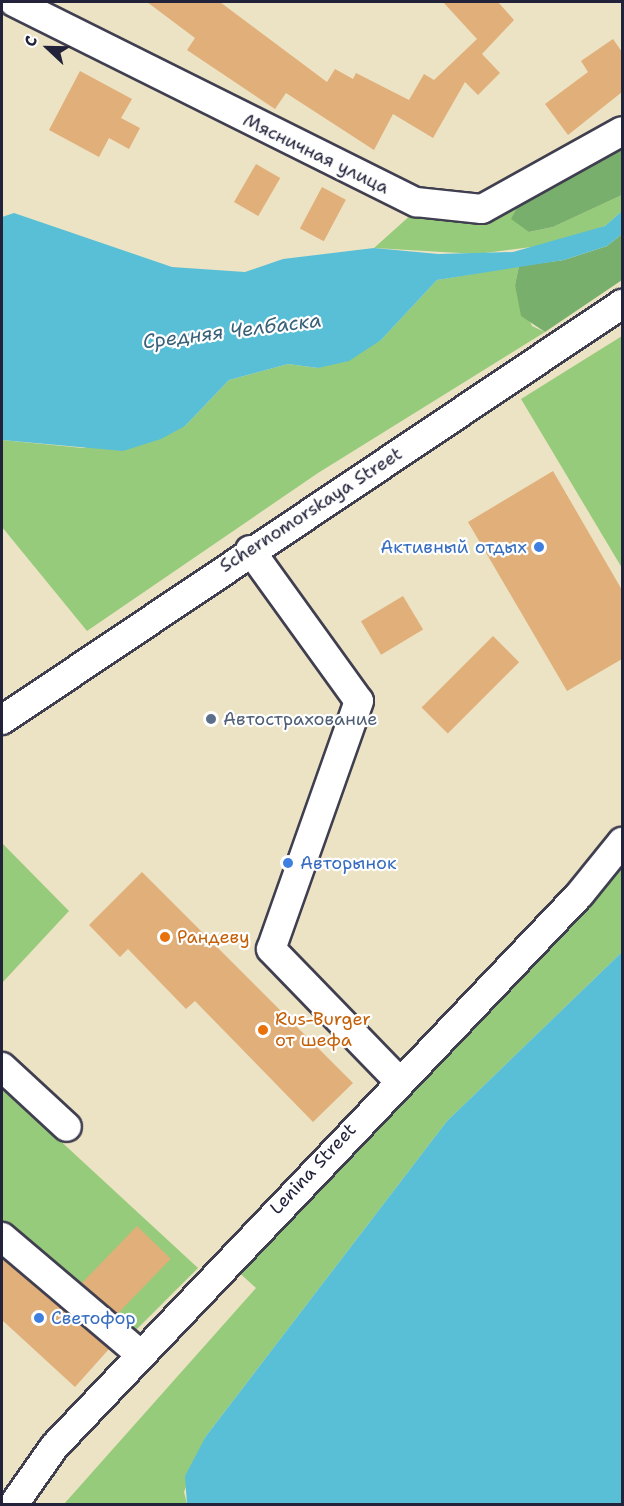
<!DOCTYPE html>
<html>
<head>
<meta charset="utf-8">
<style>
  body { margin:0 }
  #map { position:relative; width:624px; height:1506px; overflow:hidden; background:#ece3c4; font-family:"Shantell Sans",sans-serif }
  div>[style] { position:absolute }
  .green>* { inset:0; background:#97cb7c }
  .forest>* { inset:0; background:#79af6c }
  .water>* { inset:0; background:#59bfd6 }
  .building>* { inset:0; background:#e0af7a; transform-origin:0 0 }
  .roads { filter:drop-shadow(2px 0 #403f50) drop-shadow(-2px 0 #403f50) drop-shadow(0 2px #403f50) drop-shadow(0 -2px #403f50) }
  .minor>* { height:28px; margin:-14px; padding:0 14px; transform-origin:14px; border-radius:14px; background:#fff }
  .dots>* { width:16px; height:16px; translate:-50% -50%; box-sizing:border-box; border:3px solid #fff; border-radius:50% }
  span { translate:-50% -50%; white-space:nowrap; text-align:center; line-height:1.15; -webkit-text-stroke:4.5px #fff; paint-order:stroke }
  .street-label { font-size:18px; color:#22223b }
  .shop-label { font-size:18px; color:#366cbe }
  .right { translate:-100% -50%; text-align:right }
  .left { translate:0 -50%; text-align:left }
  .service-label { font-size:18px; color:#4e5e75 }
  .food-label { font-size:18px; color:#c56008 }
  .water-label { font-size:20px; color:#386179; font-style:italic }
  .frame { position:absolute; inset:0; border:3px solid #22223b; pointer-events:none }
  .north { position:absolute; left:18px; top:18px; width:60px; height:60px; -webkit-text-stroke:4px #fff; paint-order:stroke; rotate:292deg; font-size:16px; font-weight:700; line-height:24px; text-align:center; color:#22223b }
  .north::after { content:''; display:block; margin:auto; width:21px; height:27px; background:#22223b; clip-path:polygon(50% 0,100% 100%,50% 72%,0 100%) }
</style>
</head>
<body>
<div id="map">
  <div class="green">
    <i style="clip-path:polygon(622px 195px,622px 211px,605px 226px,555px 244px,477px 254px,374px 248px,413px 213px,520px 202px,529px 232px,553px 227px)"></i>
    <i style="clip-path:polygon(519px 266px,515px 285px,532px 326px,545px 332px,318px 473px,87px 631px,2px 527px,2px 440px,83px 448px,185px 426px,229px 380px,288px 364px,318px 368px,381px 340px,437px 280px)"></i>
    <i style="clip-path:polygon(622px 336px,622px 568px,521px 399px)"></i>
    <i style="clip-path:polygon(2px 843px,69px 911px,2px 983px)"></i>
    <i style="clip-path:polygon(622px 866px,622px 952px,447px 1121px,206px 1436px,184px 1492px,187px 1504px,64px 1504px,256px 1288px,234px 1268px)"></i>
    <i style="clip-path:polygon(2px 1087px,198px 1268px,132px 1334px,2px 1223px)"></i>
  </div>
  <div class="forest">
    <i style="clip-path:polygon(622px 142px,622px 195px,553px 227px,529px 232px,511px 219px,520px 202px)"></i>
    <i style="clip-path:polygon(622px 234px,622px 280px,545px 332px,521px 316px,515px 285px,519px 266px,564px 260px,607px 246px)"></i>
  </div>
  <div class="water">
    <i style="clip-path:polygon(622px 211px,622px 234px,607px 246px,564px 260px,437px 280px,381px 340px,349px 361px,318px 368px,288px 364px,229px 380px,185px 426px,161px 439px,123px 451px,2px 440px,2px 217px,14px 213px,172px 267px,245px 272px,283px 259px,374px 248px,438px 254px,513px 252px,605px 226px)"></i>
    <i style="clip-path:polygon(622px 952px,622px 1504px,187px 1504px,185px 1476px,206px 1436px,447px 1121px)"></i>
  </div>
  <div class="building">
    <i style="clip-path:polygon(147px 2px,220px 2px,327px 82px,335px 69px,353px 79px,356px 73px,409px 100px,424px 74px,434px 80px,477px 39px,443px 2px,498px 2px,514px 20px,482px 54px,500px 73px,478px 95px,465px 82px,433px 138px,393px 114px,374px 150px,286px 93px,275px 109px,187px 50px,195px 38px)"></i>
    <i style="clip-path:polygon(613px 39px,622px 52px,622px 92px,568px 135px,545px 104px,588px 72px,581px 61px)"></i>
    <i style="clip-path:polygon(80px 71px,132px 99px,121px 118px,140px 128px,129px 149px,109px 138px,99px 157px,49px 130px)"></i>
    <i style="left:256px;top:164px;width:28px;height:44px;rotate:30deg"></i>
    <i style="left:322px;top:187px;width:27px;height:47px;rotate:28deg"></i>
    <i style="clip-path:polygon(553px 471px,622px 590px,622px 659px,567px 691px,468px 522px)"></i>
    <i style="left:403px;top:596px;width:39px;height:49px;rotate:59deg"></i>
    <i style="left:493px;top:636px;width:37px;height:101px;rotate:45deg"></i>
    <i style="clip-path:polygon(142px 872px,353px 1083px,313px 1122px,195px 1001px,186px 1009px,128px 949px,120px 957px,89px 925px)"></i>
    <i style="left:137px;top:1226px;width:47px;height:79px;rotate:44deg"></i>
    <i style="clip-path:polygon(2px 1258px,109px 1349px,75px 1387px,2px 1320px)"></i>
  </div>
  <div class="roads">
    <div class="minor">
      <i style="left:14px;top:2px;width:449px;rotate:26.5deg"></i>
      <i style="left:416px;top:202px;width:66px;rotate:6.1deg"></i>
      <i style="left:482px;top:209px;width:160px;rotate:-29.1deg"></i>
      <i style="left:250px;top:550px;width:186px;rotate:54.2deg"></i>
      <i style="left:359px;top:701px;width:263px;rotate:109.5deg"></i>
      <i style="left:271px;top:949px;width:182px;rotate:45.9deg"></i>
      <i style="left:2px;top:720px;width:747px;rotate:-33.86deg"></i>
      <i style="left:2px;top:1067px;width:88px;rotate:42.7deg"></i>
      <i style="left:2px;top:1237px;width:181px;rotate:40.3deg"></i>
      <i style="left:14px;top:1504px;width:70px;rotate:-54.9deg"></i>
      <i style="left:54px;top:1447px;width:763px;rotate:-46.43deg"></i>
      <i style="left:580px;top:894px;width:67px;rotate:-51.1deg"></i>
    </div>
  </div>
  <div class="dots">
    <i style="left:539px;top:547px;background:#3f7fe0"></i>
    <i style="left:211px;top:719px;background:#5c6f8a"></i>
    <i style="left:288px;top:863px;background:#3f7fe0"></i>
    <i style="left:165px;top:937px;background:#e8710a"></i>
    <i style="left:263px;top:1030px;background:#e8710a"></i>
    <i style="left:39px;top:1318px;background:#3f7fe0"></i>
  </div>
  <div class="street-label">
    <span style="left:316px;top:154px;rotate:26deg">Мясничная улица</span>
    <span style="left:311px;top:510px;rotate:-33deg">Sсhernomorskaya Street</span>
    <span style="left:313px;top:1169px;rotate:-47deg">Lenina Street</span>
  </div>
  <div class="shop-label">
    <span class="right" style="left:527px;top:547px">Активный отдых</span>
    <span class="left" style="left:300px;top:863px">Авторынок</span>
    <span class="left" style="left:51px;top:1318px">Светофор</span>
  </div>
  <div class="service-label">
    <span class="left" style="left:223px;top:719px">Автострахование</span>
  </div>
  <div class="food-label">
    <span class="left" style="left:177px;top:937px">Рандеву</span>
    <span class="left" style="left:275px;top:1030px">Rus-Burger<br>от шефа</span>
  </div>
  <div class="water-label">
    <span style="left:232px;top:331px;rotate:-7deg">Средняя Челбаска</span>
  </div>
  <div class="frame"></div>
  <div class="north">С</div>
</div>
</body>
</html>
